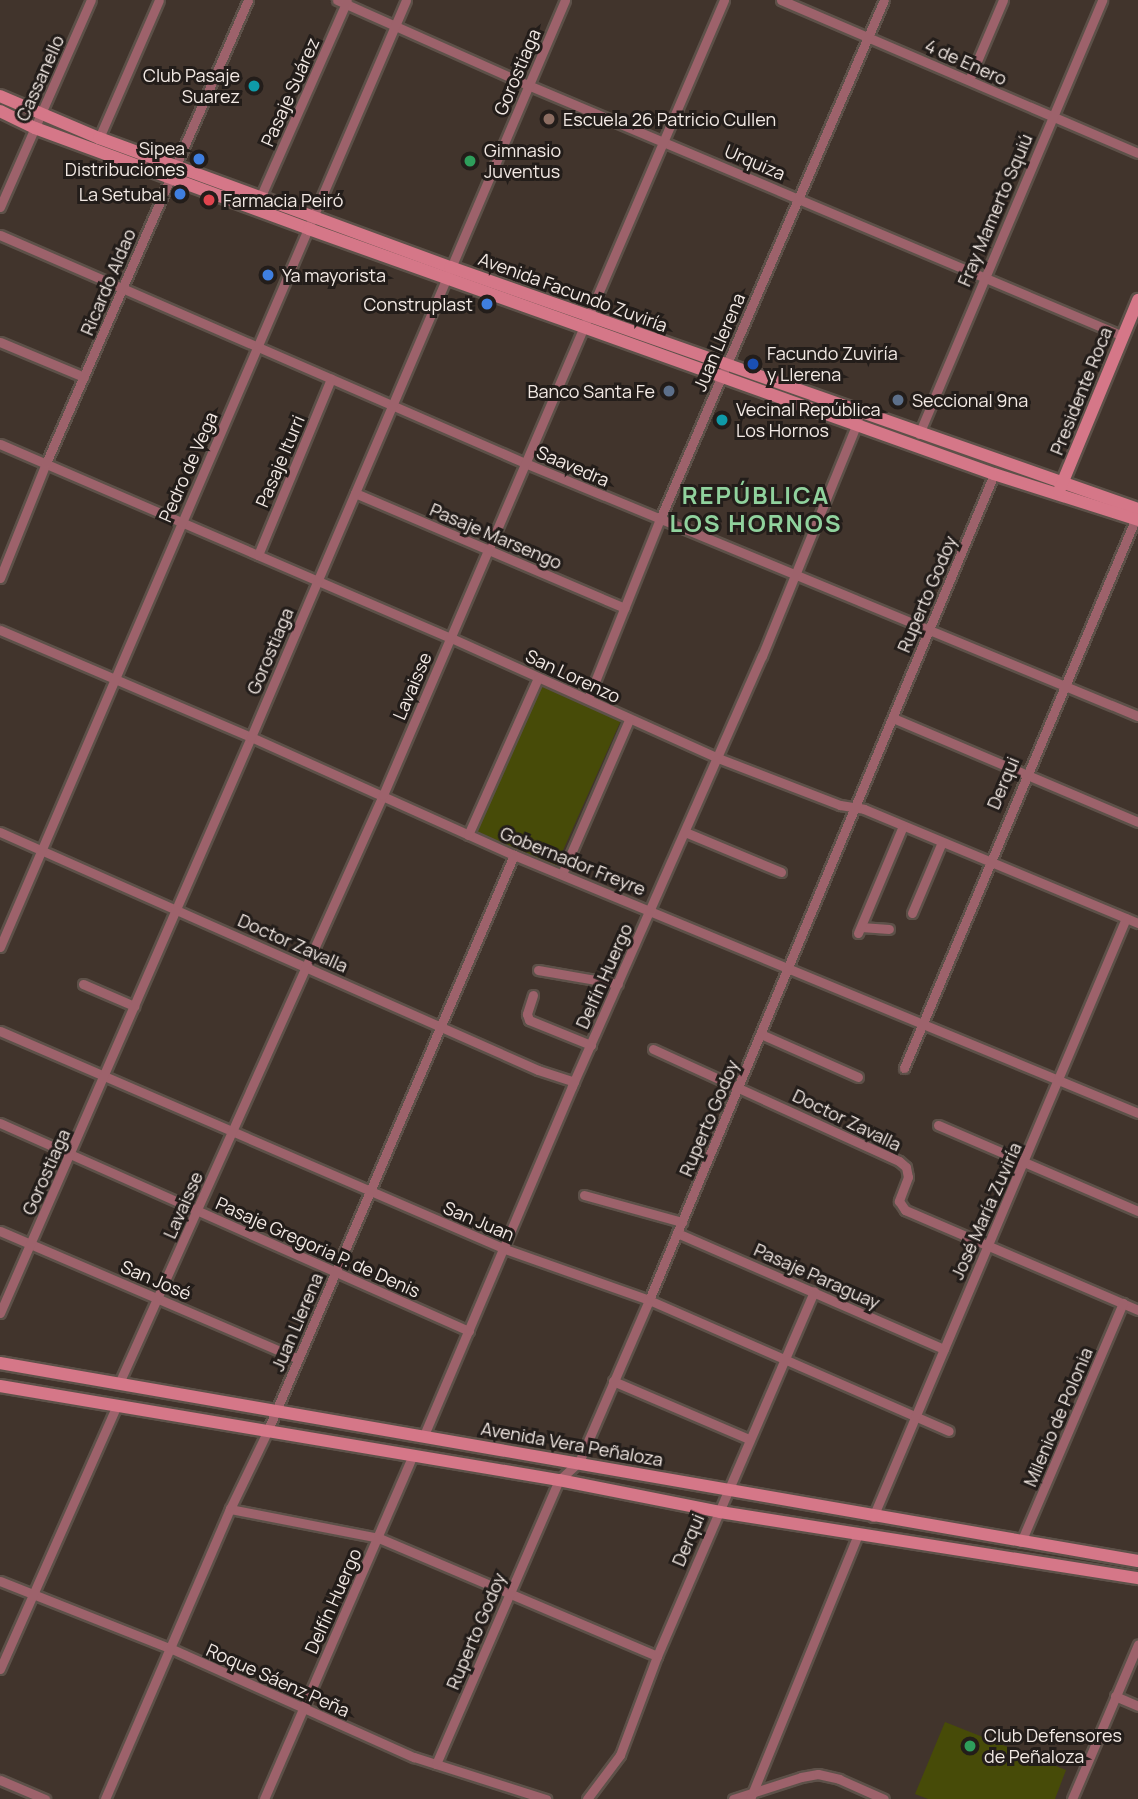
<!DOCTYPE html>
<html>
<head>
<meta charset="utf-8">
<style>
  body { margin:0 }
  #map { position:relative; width:1138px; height:1799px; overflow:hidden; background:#41342c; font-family:Manrope,sans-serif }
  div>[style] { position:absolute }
  .green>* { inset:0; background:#474b08; transform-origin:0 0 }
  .roads { filter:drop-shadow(2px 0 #5d5149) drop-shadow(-2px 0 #5d5149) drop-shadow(0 2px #5d5149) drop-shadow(0 -2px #5d5149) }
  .street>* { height:9px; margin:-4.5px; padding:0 4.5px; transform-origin:4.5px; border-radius:4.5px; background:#9d626b }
  .secondary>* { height:12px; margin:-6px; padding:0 6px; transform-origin:6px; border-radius:6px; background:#d57788 }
  .dots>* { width:19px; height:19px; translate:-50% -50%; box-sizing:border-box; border:4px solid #231d1a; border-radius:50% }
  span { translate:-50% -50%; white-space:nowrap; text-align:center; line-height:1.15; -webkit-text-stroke:6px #231d1a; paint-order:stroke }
  .street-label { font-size:18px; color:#f2e9e4 }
  .poi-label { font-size:18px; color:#f2e9e4 }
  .right { translate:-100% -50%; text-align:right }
  .left { translate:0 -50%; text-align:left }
  .district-label { font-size:24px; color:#90d29d; font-weight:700; letter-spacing:2px }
</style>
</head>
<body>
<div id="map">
  <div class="green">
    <i style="left:541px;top:686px;width:87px;height:163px;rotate:24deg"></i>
    <i style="clip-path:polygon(945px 1722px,1066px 1770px,1055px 1799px,928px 1799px,915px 1794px)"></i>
  </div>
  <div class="roads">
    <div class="street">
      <i style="left:337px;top:0;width:209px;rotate:24deg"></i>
      <i style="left:528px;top:85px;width:646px;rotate:22.87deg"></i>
      <i style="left:781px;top:0;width:388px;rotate:23.2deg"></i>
      <i style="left:969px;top:80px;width:87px;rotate:-67deg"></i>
      <i style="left:99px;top:138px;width:150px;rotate:-66.5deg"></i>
      <i style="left:260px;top:198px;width:215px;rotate:-66.2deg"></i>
      <i style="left:0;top:207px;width:226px;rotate:-66.3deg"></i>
      <i style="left:0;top:235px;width:572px;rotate:23.47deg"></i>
      <i style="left:525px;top:463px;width:663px;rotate:22.43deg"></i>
      <i style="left:0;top:342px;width:91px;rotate:22.6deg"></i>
      <i style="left:919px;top:434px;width:471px;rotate:-67.1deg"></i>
      <i style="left:0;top:444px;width:489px;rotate:23.3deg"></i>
      <i style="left:449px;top:637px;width:295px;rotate:24.2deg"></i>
      <i style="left:718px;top:758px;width:131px;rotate:21.1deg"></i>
      <i style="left:840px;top:805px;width:24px;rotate:9deg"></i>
      <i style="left:864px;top:809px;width:297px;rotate:22.6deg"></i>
      <i style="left:355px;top:493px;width:293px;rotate:23.1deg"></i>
      <i style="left:258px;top:555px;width:191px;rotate:-67.5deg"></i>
      <i style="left:0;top:578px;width:124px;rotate:-68.2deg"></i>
      <i style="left:46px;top:463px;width:505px;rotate:-66.43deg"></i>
      <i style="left:0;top:630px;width:273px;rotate:23.1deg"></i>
      <i style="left:251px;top:737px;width:288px;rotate:24.2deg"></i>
      <i style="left:514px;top:855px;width:675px;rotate:22.46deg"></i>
      <i style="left:588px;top:699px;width:194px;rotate:-68.2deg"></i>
      <i style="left:660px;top:519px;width:565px;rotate:-66.66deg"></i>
      <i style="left:893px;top:718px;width:266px;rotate:23deg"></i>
      <i style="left:0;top:832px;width:588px;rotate:23.86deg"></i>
      <i style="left:538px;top:1070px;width:38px;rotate:18deg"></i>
      <i style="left:685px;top:832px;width:104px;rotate:22.6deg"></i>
      <i style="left:468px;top:835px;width:172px;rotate:-66deg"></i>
      <i style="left:562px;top:874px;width:168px;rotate:-66.5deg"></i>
      <i style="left:912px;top:913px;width:77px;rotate:-67.1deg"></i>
      <i style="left:861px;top:927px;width:28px;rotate:4deg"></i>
      <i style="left:858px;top:933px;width:116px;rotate:-67.2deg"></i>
      <i style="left:0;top:947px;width:1030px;rotate:-66.79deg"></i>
      <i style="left:538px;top:970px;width:81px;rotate:9.9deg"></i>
      <i style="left:83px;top:984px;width:56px;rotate:23.3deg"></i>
      <i style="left:533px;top:995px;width:20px;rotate:108deg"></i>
      <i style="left:527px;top:1014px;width:6px;rotate:72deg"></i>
      <i style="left:529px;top:1020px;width:67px;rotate:22deg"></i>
      <i style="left:0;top:1031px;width:550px;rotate:23.35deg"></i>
      <i style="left:505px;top:1249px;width:153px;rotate:19.5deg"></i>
      <i style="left:649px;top:1300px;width:327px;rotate:23.6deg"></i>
      <i style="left:761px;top:1034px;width:106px;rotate:23.9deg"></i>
      <i style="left:653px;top:1049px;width:270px;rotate:24.5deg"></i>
      <i style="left:899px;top:1161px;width:9px;rotate:41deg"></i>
      <i style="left:906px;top:1167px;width:10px;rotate:79deg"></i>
      <i style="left:908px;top:1177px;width:26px;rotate:111deg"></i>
      <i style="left:899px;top:1201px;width:11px;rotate:56deg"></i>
      <i style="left:905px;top:1210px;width:254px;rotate:23.2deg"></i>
      <i style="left:904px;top:1068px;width:595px;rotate:-67.14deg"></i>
      <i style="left:0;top:1123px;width:513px;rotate:23.92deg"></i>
      <i style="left:938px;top:1125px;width:218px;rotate:23.3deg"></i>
      <i style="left:584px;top:1195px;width:102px;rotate:15.4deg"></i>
      <i style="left:0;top:1231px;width:324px;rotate:23.2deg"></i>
      <i style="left:677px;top:1233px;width:291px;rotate:23.5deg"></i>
      <i style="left:0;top:1313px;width:628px;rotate:-66.45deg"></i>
      <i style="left:251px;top:737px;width:801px;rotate:-66.92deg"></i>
      <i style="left:120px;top:1381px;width:642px;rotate:-65.83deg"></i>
      <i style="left:383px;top:795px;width:865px;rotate:-66.78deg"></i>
      <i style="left:613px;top:1381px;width:148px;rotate:23.1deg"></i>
      <i style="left:424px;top:1435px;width:379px;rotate:-67deg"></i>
      <i style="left:572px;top:1086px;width:470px;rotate:-66.2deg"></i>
      <i style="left:762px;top:656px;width:254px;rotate:-67.8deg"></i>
      <i style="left:230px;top:1509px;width:152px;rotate:11deg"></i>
      <i style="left:379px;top:1538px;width:302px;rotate:23deg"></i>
      <i style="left:873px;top:1517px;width:650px;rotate:-67.1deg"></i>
      <i style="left:1021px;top:1542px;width:260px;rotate:-66.9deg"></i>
      <i style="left:0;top:1581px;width:185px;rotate:21.6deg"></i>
      <i style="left:172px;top:1649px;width:265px;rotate:24.1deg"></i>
      <i style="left:414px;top:1757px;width:139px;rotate:17.7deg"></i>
      <i style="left:0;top:1669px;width:289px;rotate:-66.1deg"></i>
      <i style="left:1115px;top:1696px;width:25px;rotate:23deg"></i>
      <i style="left:436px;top:1764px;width:309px;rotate:-66.6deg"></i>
      <i style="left:559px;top:1480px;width:27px;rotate:-42deg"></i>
      <i style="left:579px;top:1462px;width:176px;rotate:-66.6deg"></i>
      <i style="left:649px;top:1300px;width:895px;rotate:-67.33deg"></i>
      <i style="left:0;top:1780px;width:49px;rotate:22.9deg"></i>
      <i style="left:105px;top:1799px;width:316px;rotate:-66.7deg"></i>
      <i style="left:230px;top:1509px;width:85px;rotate:-64.3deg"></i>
      <i style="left:267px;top:1432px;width:628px;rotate:-66.83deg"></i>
      <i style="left:264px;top:1799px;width:375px;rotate:-66.6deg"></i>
      <i style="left:587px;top:1799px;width:55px;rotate:-53.1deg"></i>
      <i style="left:620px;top:1755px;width:106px;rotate:-69.5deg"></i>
      <i style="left:657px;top:1656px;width:397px;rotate:-66.7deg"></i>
      <i style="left:733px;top:1799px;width:71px;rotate:-17.9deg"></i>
      <i style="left:801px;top:1777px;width:17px;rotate:-10deg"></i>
      <i style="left:818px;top:1774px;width:22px;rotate:13deg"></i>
      <i style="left:839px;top:1779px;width:49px;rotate:24deg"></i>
      <i style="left:750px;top:1799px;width:285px;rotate:-67.8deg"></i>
      <i style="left:1072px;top:1799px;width:168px;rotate:-66.9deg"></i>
    </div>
    <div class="secondary">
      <i style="left:0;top:96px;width:108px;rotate:23deg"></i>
      <i style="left:99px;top:138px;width:374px;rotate:20.2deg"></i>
      <i style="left:450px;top:267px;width:729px;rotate:19.38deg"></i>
      <i style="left:0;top:111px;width:39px;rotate:26deg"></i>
      <i style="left:35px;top:128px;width:292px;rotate:20.2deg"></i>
      <i style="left:309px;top:229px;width:727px;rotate:19.68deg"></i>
      <i style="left:994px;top:474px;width:151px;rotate:17.7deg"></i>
      <i style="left:1059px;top:491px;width:207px;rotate:-67.5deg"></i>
      <i style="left:0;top:1363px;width:1155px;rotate:9.87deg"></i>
      <i style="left:0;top:1386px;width:567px;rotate:9.55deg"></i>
      <i style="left:559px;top:1480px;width:164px;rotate:11.2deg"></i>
      <i style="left:720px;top:1512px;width:423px;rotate:9deg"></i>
    </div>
  </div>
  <div class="dots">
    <i style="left:254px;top:86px;background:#0f9aa8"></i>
    <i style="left:549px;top:119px;background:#8d6e63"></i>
    <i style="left:199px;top:159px;background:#3f7fe0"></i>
    <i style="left:470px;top:161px;background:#2e9e5b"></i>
    <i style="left:180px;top:194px;background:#3f7fe0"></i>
    <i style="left:209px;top:200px;background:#e0444e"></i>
    <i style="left:268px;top:275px;background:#3f7fe0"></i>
    <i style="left:487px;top:304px;background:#3f7fe0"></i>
    <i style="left:753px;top:364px;background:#1a4fb4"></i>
    <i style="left:669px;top:391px;background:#5c6f8a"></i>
    <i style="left:898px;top:400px;background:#5c6f8a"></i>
    <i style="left:722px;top:420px;background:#0f9aa8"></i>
    <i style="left:970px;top:1746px;background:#2e9e5b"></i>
  </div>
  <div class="street-label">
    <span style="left:966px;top:62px;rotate:24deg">4 de Enero</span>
    <span style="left:517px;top:72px;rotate:-67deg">Gorostiaga</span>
    <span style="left:40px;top:78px;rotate:-66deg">Cassanello</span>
    <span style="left:290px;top:92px;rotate:-66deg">Pasaje Suárez</span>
    <span style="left:755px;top:162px;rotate:23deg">Urquiza</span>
    <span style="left:995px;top:210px;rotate:-67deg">Fray Mamerto Squiú</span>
    <span style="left:108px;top:282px;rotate:-67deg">Ricardo Aldao</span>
    <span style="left:573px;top:292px;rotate:20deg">Avenida Facundo Zuviría</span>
    <span style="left:719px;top:342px;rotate:-67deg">Juan Llerena</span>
    <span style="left:1081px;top:391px;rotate:-68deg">Presidente Roca</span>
    <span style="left:280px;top:461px;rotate:-67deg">Pasaje Iturri</span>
    <span style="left:573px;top:466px;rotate:23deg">Saavedra</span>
    <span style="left:188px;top:467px;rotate:-66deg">Pedro de Vega</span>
    <span style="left:496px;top:536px;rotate:23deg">Pasaje Marsengo</span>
    <span style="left:927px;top:594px;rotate:-67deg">Ruperto Godoy</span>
    <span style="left:270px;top:651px;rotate:-67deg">Gorostiaga</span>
    <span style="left:573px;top:676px;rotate:25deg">San Lorenzo</span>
    <span style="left:412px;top:686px;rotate:-67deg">Lavaisse</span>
    <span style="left:1003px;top:783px;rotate:-67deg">Derqui</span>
    <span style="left:573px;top:861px;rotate:22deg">Gobernador Freyre</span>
    <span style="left:293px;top:943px;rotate:24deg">Doctor Zavalla</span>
    <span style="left:604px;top:976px;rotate:-66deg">Delfín Huergo</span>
    <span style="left:709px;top:1118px;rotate:-67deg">Ruperto Godoy</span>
    <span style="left:847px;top:1120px;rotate:26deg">Doctor Zavalla</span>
    <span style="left:46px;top:1172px;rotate:-66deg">Gorostiaga</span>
    <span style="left:183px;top:1205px;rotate:-66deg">Lavaisse</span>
    <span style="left:986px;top:1211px;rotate:-66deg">José María Zuviría</span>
    <span style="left:479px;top:1221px;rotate:23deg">San Juan</span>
    <span style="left:318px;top:1247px;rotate:24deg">Pasaje Gregoria P. de Denis</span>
    <span style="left:817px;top:1276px;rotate:24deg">Pasaje Paraguay</span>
    <span style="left:156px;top:1280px;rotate:23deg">San José</span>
    <span style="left:297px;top:1322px;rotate:-67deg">Juan Llerena</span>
    <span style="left:1058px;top:1417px;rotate:-67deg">Milenio de Polonia</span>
    <span style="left:572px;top:1444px;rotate:10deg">Avenida Vera Peñaloza</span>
    <span style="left:688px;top:1540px;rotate:-67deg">Derqui</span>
    <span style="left:333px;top:1601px;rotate:-66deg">Delfín Huergo</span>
    <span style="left:476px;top:1631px;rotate:-67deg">Ruperto Godoy</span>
    <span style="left:278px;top:1680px;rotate:24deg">Roque Sáenz Peña</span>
  </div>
  <div class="poi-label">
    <span class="right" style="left:240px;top:86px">Club Pasaje<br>Suarez</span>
    <span class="left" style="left:563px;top:119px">Escuela 26 Patricio Cullen</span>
    <span class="right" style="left:185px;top:159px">Sipea<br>Distribuciones</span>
    <span class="left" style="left:484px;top:161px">Gimnasio<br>Juventus</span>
    <span class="right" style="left:166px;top:194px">La Setubal</span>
    <span class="left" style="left:223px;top:200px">Farmacia Peiró</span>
    <span class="left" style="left:282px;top:275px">Ya mayorista</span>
    <span class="right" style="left:473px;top:304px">Construplast</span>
    <span class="left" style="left:767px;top:364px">Facundo Zuviría<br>y Llerena</span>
    <span class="right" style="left:655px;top:391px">Banco Santa Fe</span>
    <span class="left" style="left:912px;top:400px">Seccional 9na</span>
    <span class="left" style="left:736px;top:420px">Vecinal República<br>Los Hornos</span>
    <span class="left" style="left:984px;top:1746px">Club Defensores<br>de Peñaloza</span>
  </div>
  <div class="district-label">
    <span style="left:756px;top:509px">REPÚBLICA<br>LOS HORNOS</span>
  </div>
</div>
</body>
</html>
